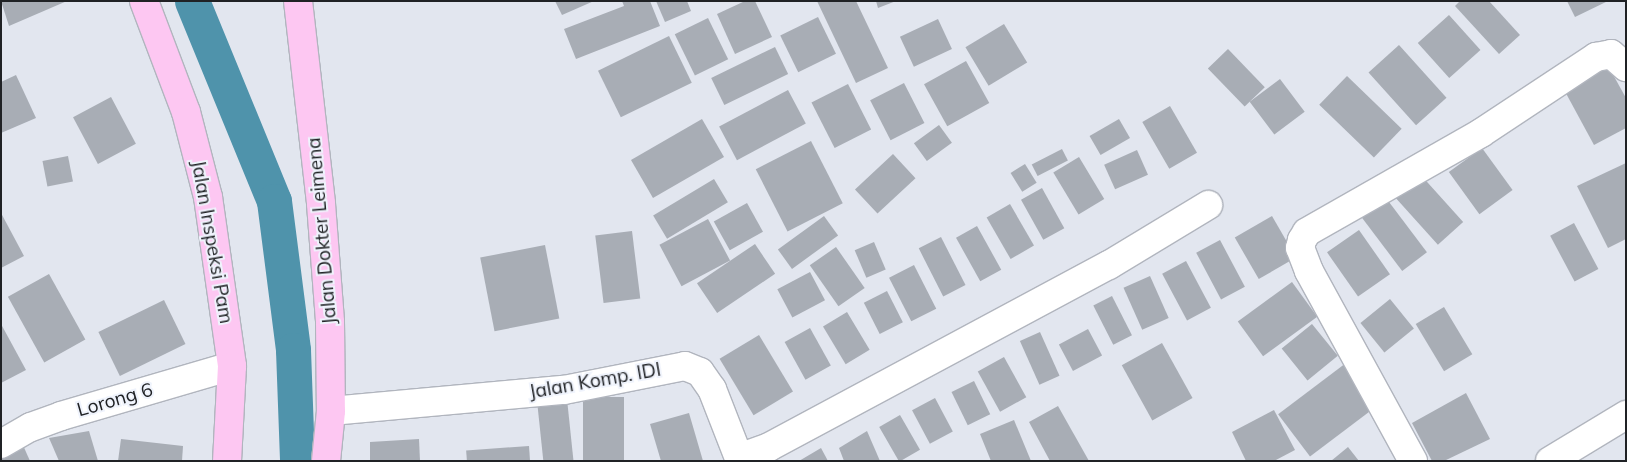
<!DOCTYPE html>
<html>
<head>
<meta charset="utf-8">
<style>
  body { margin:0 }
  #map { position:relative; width:1627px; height:462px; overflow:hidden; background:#e2e6ef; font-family:Mulish,sans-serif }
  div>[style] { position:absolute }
  .canal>* { height:35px; margin:-17.5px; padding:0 17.5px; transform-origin:17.5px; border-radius:17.5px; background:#4f93ab }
  .building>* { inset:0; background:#a8adb5; transform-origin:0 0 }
  .roads { filter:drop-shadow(1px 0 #b1b5be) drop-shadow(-1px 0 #b1b5be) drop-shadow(0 1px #b1b5be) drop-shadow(0 -1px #b1b5be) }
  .minor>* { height:28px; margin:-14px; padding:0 14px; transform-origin:14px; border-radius:14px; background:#fff }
  .primary>* { height:28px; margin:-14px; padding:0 14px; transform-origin:14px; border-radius:14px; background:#fdc7f2 }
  span { translate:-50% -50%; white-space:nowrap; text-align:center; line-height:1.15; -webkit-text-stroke:4px #eff3fc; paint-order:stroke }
  .street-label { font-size:19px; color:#202225 }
  .frame { position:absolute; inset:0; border:2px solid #202225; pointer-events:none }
</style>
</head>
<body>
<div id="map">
  <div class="canal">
    <i style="left:192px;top:1px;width:216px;rotate:67.7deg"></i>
    <i style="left:274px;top:201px;width:150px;rotate:82.7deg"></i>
    <i style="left:293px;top:350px;width:111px;rotate:87.9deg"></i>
  </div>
  <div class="building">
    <i style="clip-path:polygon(1px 1px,67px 1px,9px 26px)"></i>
    <i style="clip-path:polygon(555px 1px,594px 1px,562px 15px)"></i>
    <i style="clip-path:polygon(622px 1px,650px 1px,660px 26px,576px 59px,564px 29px,624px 6px)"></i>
    <i style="clip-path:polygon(656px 1px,687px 1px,691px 11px,665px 22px)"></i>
    <i style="clip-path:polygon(745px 1px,755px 1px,772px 37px,735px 54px,717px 14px)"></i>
    <i style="clip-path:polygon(817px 1px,856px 1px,888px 68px,856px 83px)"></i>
    <i style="clip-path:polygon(876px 1px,896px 1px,878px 8px)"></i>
    <i style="clip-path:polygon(1460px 1px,1489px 1px,1520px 35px,1499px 54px,1455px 6px)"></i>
    <i style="clip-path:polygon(1567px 1px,1608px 1px,1575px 17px)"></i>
    <i style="left:1449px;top:15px;width:47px;height:42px;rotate:48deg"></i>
    <i style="left:818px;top:17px;width:41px;height:42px;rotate:64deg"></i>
    <i style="left:708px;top:18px;width:46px;height:37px;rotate:64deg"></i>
    <i style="left:938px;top:19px;width:33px;height:42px;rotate:65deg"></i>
    <i style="left:1004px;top:24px;width:45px;height:45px;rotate:59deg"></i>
    <i style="left:669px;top:36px;width:52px;height:79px;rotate:64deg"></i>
    <i style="left:1399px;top:45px;width:71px;height:41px;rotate:48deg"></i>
    <i style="left:775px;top:47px;width:30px;height:71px;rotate:64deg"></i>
    <i style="left:1228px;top:49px;width:53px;height:28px;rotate:46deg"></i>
    <i style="left:966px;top:61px;width:48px;height:48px;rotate:61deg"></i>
    <i style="clip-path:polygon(1606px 62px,1626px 98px,1626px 128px,1594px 145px,1562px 86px)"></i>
    <i style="clip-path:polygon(16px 75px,36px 118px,1px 133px,1px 82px)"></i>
    <i style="left:1347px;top:76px;width:76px;height:40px;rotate:44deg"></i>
    <i style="left:1280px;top:79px;width:41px;height:38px;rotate:53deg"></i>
    <i style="left:904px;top:83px;width:45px;height:38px;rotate:63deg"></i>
    <i style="left:848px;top:84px;width:51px;height:41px;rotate:63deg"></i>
    <i style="left:788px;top:90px;width:38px;height:78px;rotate:62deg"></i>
    <i style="left:111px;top:97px;width:53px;height:43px;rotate:62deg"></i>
    <i style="left:1170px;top:106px;width:54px;height:32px;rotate:60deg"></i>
    <i style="left:702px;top:119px;width:44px;height:82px;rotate:60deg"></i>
    <i style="left:1119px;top:119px;width:22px;height:34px;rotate:60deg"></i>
    <i style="left:939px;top:125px;width:22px;height:31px;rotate:54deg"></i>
    <i style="left:811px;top:141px;width:70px;height:62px;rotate:63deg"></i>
    <i style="left:1482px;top:148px;width:52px;height:41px;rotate:54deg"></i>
    <i style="left:1062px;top:149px;width:13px;height:34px;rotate:63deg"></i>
    <i style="left:1137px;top:150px;width:27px;height:36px;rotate:66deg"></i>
    <i style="left:893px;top:154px;width:33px;height:52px;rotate:47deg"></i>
    <i style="left:68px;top:156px;width:26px;height:26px;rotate:79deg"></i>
    <i style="left:1079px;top:157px;width:49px;height:30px;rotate:59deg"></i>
    <i style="clip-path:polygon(1626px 163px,1626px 239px,1608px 248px,1577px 186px)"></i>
    <i style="left:1025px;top:164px;width:22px;height:17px;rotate:58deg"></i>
    <i style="left:1419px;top:173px;width:66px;height:34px;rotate:48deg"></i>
    <i style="left:714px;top:179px;width:27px;height:71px;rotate:59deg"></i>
    <i style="left:1042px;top:188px;width:46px;height:24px;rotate:61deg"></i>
    <i style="left:1386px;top:198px;width:68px;height:31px;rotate:53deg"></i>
    <i style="left:747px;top:203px;width:33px;height:38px;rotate:61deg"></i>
    <i style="left:1010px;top:204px;width:48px;height:27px;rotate:60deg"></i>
    <i style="clip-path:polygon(1px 213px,24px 256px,1px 268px)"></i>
    <i style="left:824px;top:216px;width:24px;height:57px;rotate:54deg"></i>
    <i style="left:1272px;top:216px;width:48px;height:43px;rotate:60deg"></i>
    <i style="left:708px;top:219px;width:47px;height:55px;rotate:62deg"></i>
    <i style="left:1574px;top:223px;width:52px;height:27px;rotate:62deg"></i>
    <i style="left:977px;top:226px;width:50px;height:24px;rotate:61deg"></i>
    <i style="left:1359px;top:230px;width:54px;height:39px;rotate:55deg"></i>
    <i style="left:632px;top:231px;width:68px;height:37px;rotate:83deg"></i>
    <i style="left:941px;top:237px;width:54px;height:25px;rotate:63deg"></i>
    <i style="left:1220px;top:240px;width:53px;height:27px;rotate:62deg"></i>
    <i style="left:874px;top:242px;width:30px;height:21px;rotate:67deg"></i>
    <i style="left:755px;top:244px;width:36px;height:70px;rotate:56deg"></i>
    <i style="left:545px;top:245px;width:75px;height:66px;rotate:79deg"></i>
    <i style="left:836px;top:247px;width:50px;height:32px;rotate:55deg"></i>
    <i style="left:1186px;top:261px;width:53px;height:27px;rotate:62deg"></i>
    <i style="left:914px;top:265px;width:49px;height:28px;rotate:63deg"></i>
    <i style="left:810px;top:272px;width:32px;height:37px;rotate:62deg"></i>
    <i style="left:49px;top:274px;width:75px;height:47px;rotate:61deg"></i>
    <i style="left:1150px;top:276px;width:46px;height:29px;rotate:66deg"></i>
    <i style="left:1292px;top:282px;width:43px;height:67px;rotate:54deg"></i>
    <i style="left:887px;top:291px;width:35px;height:26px;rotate:63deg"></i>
    <i style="left:1112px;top:296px;width:44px;height:21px;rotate:63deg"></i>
    <i style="left:1390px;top:299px;width:38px;height:38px;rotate:51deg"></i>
    <i style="left:164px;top:300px;width:49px;height:73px;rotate:64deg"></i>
    <i style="left:1444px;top:307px;width:55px;height:33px;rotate:59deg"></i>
    <i style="left:847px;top:312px;width:44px;height:28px;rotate:59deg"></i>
    <i style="clip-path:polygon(1px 324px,26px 370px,1px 383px)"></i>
    <i style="left:1312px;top:324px;width:41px;height:39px;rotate:51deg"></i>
    <i style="left:810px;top:328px;width:43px;height:29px;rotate:61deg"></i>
    <i style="left:1088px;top:329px;width:30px;height:33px;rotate:62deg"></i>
    <i style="left:1040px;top:332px;width:48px;height:22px;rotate:66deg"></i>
    <i style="left:759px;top:335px;width:66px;height:46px;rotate:59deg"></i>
    <i style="left:1162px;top:343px;width:63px;height:46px;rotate:61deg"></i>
    <i style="left:1004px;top:357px;width:46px;height:30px;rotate:61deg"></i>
    <i style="left:1346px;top:363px;width:53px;height:85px;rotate:53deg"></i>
    <i style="left:974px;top:381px;width:37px;height:25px;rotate:64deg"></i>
    <i style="clip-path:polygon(1466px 393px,1490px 439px,1444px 461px,1432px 461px,1412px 423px)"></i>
    <i style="left:583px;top:397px;width:41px;height:64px"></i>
    <i style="left:935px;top:398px;width:38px;height:26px;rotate:62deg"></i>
    <i style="left:567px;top:399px;width:62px;height:30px;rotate:84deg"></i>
    <i style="clip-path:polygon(1058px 406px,1089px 461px,1050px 461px,1029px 422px)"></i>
    <i style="clip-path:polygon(1274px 410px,1295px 450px,1274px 461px,1246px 461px,1232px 432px)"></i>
    <i style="clip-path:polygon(689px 413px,703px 461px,661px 461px,650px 424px)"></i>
    <i style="left:900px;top:415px;width:40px;height:24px;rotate:60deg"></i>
    <i style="clip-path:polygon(1014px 420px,1031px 461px,991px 461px,980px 434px)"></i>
    <i style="clip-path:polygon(89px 431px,98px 461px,59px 461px,49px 438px)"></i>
    <i style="clip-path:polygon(867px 431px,880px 461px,844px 461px,839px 448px)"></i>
    <i style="clip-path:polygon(121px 439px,183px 446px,182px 461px,118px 461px)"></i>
    <i style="clip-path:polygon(419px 439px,420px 461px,370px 461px,370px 442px)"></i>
    <i style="clip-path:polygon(22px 443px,30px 461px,1px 461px,1px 452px)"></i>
    <i style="left:529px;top:446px;width:15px;height:63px;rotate:86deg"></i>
    <i style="clip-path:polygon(1348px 447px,1359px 461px,1331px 461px)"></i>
    <i style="clip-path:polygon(821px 448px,828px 461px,799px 461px)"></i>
  </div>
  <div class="roads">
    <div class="minor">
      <i style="left:331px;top:411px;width:234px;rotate:-5.2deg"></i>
      <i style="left:564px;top:390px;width:123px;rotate:-11.2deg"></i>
      <i style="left:685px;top:366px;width:16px;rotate:22deg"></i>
      <i style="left:700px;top:372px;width:21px;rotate:55deg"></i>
      <i style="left:712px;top:389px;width:77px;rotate:68.7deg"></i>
      <i style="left:1px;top:444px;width:34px;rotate:-30deg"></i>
      <i style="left:31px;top:427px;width:32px;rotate:-20deg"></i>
      <i style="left:61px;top:416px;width:178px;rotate:-16.3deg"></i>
      <i style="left:739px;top:458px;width:32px;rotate:-20deg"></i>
      <i style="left:769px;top:447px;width:386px;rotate:-28.2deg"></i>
      <i style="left:1109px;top:265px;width:116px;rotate:-31.2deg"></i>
      <i style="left:1413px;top:461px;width:217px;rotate:-118.7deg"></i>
      <i style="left:1309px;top:271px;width:25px;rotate:-111deg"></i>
      <i style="left:1300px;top:248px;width:8px;rotate:-76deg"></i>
      <i style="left:1302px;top:240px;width:9px;rotate:-58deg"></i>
      <i style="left:1307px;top:232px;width:200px;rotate:-29.6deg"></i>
      <i style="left:1481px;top:133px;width:138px;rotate:-33.5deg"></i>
      <i style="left:1596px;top:57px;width:15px;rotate:-11deg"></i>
      <i style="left:1611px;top:54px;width:20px;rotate:41deg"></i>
      <i style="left:1550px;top:461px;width:89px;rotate:-31.2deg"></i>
    </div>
    <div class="primary">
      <i style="left:144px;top:1px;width:119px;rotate:69.3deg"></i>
      <i style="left:186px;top:112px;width:88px;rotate:75.5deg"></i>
      <i style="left:208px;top:197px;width:171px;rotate:81.9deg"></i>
      <i style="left:232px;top:366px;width:95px;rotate:93deg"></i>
      <i style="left:298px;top:1px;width:204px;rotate:83.5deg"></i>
      <i style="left:321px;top:204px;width:118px;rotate:85.6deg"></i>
      <i style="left:330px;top:322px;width:89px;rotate:89.4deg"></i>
      <i style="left:331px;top:411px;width:50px;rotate:95.7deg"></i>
    </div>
  </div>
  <div class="street-label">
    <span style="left:322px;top:231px;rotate:-95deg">Jalan Dokter Leimena</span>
    <span style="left:212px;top:242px;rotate:80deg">Jalan Inspeksi Pam</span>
    <span style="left:595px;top:381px;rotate:-10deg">Jalan Komp. IDI</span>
    <span style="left:115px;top:400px;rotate:-16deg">Lorong 6</span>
  </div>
  <div class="frame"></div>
</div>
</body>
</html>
